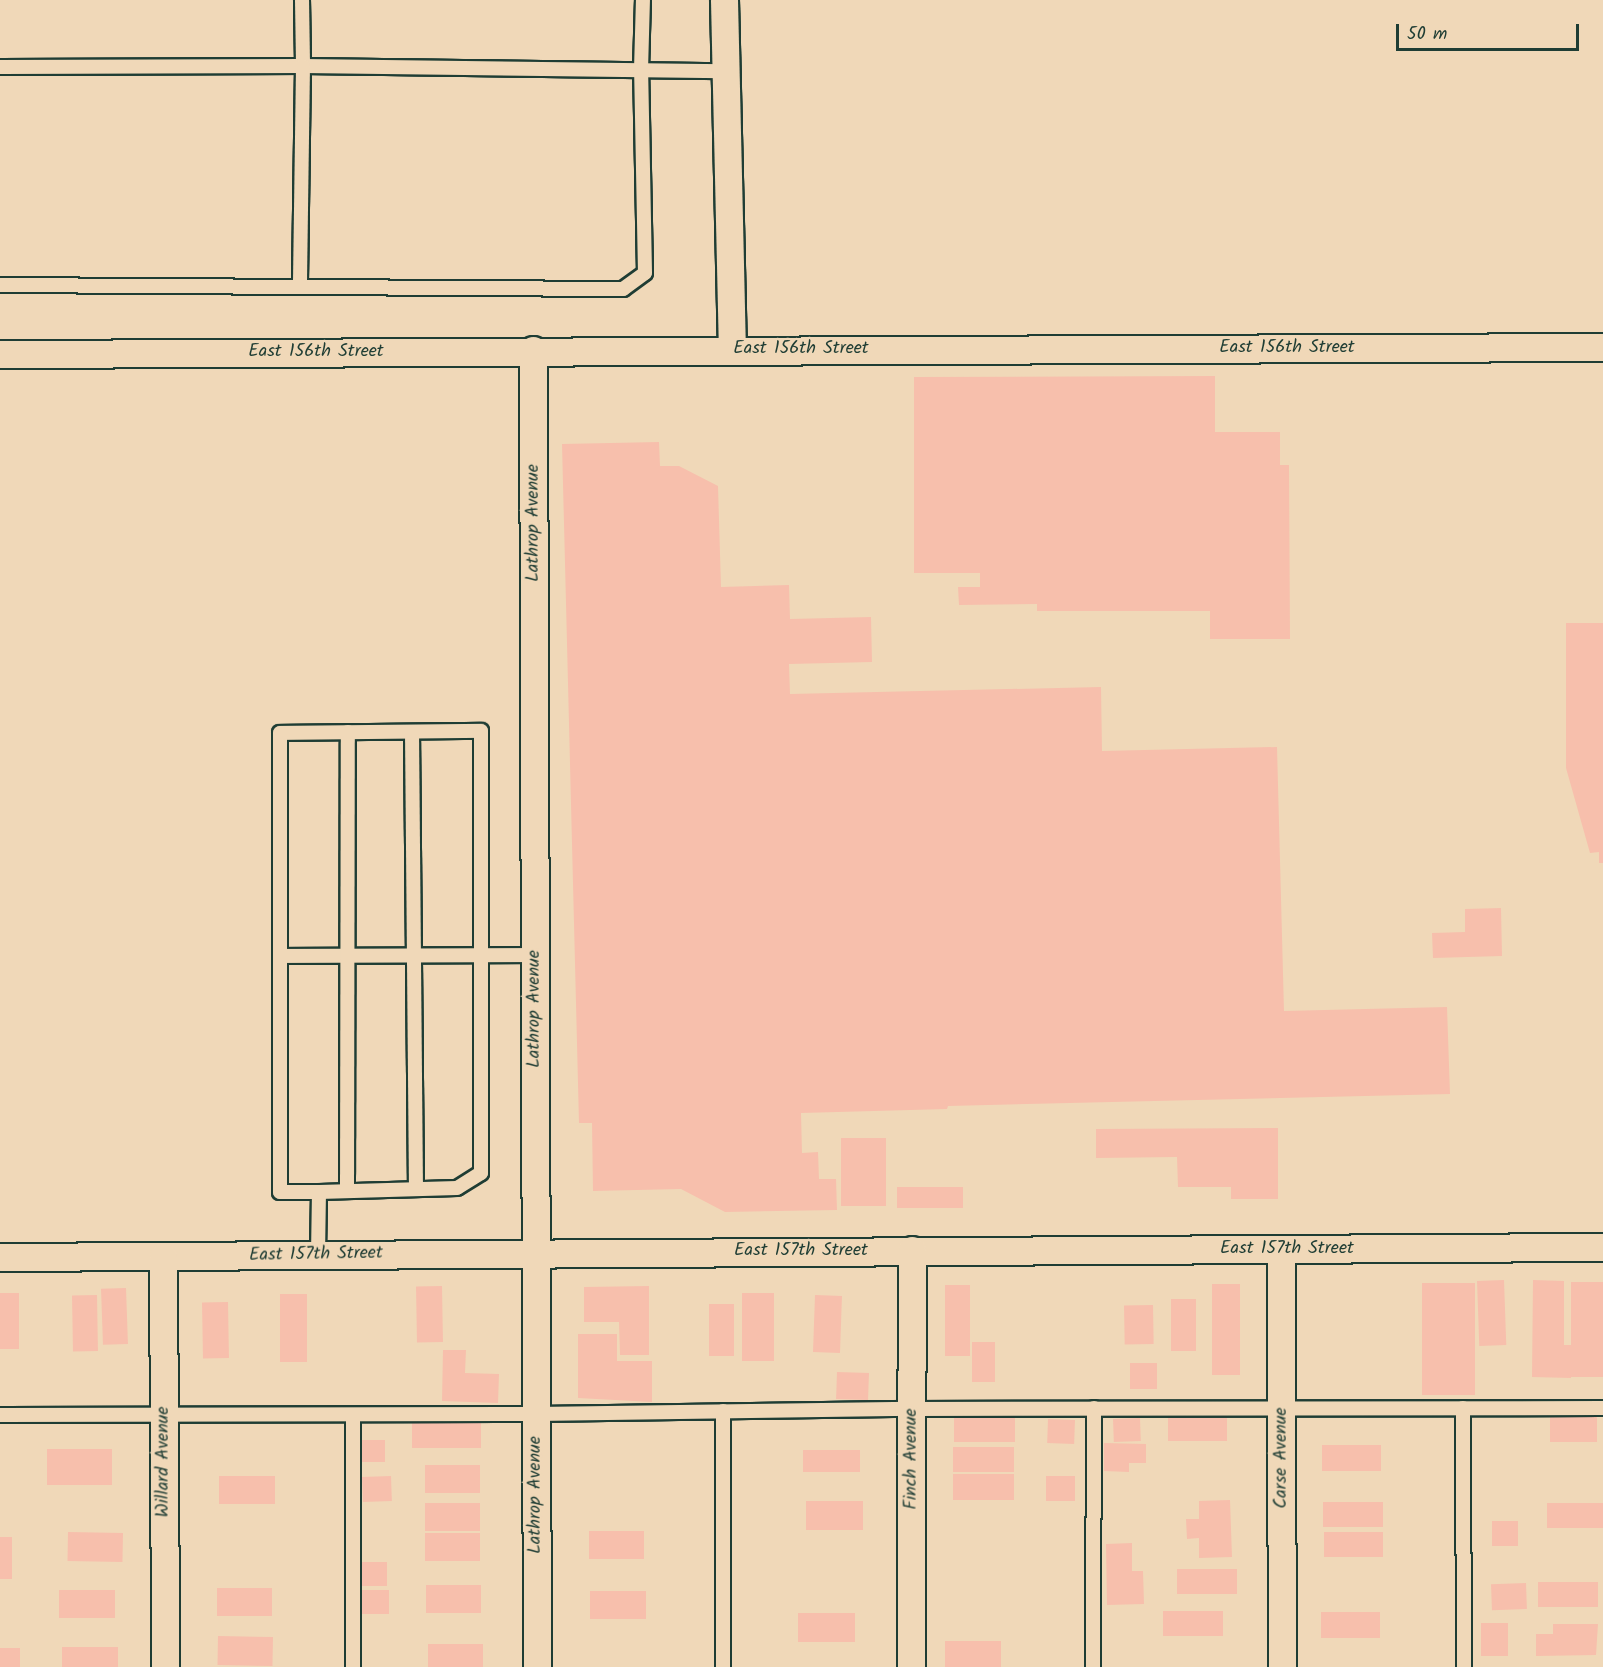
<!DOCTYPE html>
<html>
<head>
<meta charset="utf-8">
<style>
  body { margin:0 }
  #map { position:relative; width:1603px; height:1667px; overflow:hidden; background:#f0d8b8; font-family:Kalam,sans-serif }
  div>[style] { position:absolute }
  .building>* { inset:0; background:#f7bfac; transform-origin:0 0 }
  .roads { filter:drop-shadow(2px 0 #1f3d34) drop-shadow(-2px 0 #1f3d34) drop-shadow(0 2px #1f3d34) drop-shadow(0 -2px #1f3d34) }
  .service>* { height:14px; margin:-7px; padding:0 7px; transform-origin:7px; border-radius:7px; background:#f0d8b8 }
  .minor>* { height:27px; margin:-13.5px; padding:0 13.5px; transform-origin:13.5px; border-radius:13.5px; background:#f0d8b8 }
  span { translate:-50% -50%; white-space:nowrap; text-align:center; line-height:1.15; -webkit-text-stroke:4.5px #f0d8b8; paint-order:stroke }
  .street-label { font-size:18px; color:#1f3d34 }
  .scale { position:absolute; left:1396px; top:24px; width:183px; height:27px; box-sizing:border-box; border:3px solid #1f3d34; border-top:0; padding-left:8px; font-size:18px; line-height:21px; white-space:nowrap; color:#1f3d34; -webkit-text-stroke:4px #f0d8b8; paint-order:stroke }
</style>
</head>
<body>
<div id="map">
  <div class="building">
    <i style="clip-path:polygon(1215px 376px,1215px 432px,1280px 432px,1280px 465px,1289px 465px,1290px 639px,1210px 639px,1210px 611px,1037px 611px,1037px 604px,959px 605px,958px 587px,980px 587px,980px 573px,914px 573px,914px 377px)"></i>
    <i style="clip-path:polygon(659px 442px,660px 466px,679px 466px,718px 486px,721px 587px,789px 585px,790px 619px,871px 617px,872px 662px,789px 664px,790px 694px,1101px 687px,1102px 751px,1277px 747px,1284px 1011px,1447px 1007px,1450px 1094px,948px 1106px,947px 1109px,801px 1113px,802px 1153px,818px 1152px,819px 1179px,836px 1179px,837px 1210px,725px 1212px,681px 1189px,593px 1191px,592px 1123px,579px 1123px,562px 444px)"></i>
    <i style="clip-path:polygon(1566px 623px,1603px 623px,1603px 863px,1599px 863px,1599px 852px,1590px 853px,1566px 768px)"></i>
    <i style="clip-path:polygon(1501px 908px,1502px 956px,1433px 958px,1432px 933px,1465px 932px,1465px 909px)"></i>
    <i style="clip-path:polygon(1278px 1128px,1278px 1199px,1231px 1199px,1231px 1187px,1178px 1187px,1177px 1157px,1096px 1158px,1096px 1129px)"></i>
    <i style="left:841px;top:1138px;width:45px;height:68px"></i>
    <i style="left:963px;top:1187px;width:21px;height:66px;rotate:90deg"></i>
    <i style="left:1504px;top:1280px;width:65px;height:27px;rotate:88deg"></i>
    <i style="clip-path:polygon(1533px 1280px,1564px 1281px,1564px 1345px,1571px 1345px,1571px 1378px,1532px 1377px)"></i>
    <i style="left:1603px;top:1282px;width:95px;height:32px;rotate:90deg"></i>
    <i style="left:1422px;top:1283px;width:53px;height:112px"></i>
    <i style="left:1212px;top:1284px;width:28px;height:91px"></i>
    <i style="left:945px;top:1285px;width:25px;height:71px"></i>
    <i style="left:442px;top:1286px;width:56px;height:26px;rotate:89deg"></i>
    <i style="clip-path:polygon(649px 1286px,649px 1355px,620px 1355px,619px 1322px,584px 1322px,584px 1287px)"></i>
    <i style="left:126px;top:1288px;width:56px;height:25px;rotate:88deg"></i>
    <i style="left:0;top:1293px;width:19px;height:56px"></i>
    <i style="left:742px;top:1293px;width:32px;height:68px"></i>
    <i style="left:280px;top:1294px;width:27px;height:68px"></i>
    <i style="left:97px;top:1295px;width:56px;height:25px;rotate:89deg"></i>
    <i style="left:815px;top:1295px;width:27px;height:57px;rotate:2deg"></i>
    <i style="left:1171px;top:1299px;width:25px;height:52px"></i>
    <i style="left:228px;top:1302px;width:56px;height:26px;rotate:89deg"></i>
    <i style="left:709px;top:1304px;width:25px;height:52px"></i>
    <i style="left:1153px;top:1305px;width:39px;height:29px;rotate:89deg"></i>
    <i style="clip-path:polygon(578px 1334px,617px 1334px,617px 1361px,652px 1361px,652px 1402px,578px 1398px)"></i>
    <i style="left:972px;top:1342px;width:23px;height:40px"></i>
    <i style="clip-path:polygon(443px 1350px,466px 1350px,465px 1373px,499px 1374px,498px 1403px,442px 1401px)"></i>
    <i style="left:1130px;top:1363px;width:27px;height:26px"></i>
    <i style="left:837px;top:1372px;width:32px;height:27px;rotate:2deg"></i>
    <i style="left:1168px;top:1415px;width:59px;height:26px"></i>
    <i style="left:1550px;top:1416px;width:47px;height:26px"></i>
    <i style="left:954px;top:1417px;width:61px;height:25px"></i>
    <i style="left:1140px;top:1418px;width:23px;height:27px;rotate:88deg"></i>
    <i style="left:1048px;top:1419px;width:27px;height:24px;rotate:2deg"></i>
    <i style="left:412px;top:1420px;width:69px;height:28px"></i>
    <i style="left:385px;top:1440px;width:22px;height:24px;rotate:90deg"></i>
    <i style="clip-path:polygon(1104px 1443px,1146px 1444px,1146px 1463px,1129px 1463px,1129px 1472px,1104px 1471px)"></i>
    <i style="left:1322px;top:1445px;width:59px;height:26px"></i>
    <i style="left:953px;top:1447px;width:61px;height:25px"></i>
    <i style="left:47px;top:1449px;width:65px;height:36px"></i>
    <i style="left:860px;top:1450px;width:22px;height:57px;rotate:90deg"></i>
    <i style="left:425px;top:1465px;width:55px;height:28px"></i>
    <i style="left:953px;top:1474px;width:61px;height:26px"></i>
    <i style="left:219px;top:1476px;width:56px;height:28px"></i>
    <i style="left:391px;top:1476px;width:25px;height:29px;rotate:88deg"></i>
    <i style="left:1075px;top:1476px;width:25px;height:29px;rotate:90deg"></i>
    <i style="clip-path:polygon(1230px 1500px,1232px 1557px,1199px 1558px,1199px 1538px,1187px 1539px,1186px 1519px,1199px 1519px,1199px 1501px)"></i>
    <i style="left:806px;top:1501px;width:57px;height:29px"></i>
    <i style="left:1323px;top:1502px;width:60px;height:25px"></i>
    <i style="left:425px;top:1503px;width:55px;height:28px"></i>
    <i style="left:1547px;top:1503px;width:56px;height:25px"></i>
    <i style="left:1492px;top:1521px;width:26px;height:25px"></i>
    <i style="left:589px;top:1531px;width:55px;height:28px"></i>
    <i style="left:68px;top:1532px;width:55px;height:29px;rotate:1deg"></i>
    <i style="left:1324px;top:1532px;width:59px;height:25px"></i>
    <i style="left:425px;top:1533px;width:55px;height:28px"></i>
    <i style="left:0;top:1537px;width:12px;height:42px"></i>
    <i style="clip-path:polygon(1132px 1543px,1132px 1571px,1143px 1571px,1144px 1604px,1107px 1605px,1106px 1544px)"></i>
    <i style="left:358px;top:1562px;width:29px;height:24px"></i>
    <i style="left:1177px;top:1569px;width:60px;height:25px"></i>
    <i style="left:1538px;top:1582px;width:60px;height:25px"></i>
    <i style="left:1526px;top:1583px;width:26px;height:35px;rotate:88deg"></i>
    <i style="left:426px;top:1585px;width:55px;height:28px"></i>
    <i style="left:217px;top:1588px;width:55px;height:28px"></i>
    <i style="left:59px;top:1590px;width:56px;height:28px"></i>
    <i style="left:360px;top:1590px;width:29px;height:24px"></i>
    <i style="left:590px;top:1591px;width:56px;height:28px"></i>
    <i style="left:1163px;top:1611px;width:60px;height:25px"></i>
    <i style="left:1321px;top:1612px;width:59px;height:26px"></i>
    <i style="left:798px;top:1613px;width:57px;height:29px"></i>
    <i style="left:1481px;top:1623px;width:27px;height:33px"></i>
    <i style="clip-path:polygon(1553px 1624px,1598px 1624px,1596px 1655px,1536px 1656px,1536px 1634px,1553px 1634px)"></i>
    <i style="left:218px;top:1636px;width:55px;height:29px;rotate:1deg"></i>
    <i style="left:945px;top:1641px;width:56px;height:26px"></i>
    <i style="left:428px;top:1644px;width:55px;height:23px"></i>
    <i style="left:62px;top:1647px;width:56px;height:20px"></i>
    <i style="left:0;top:1648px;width:20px;height:19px"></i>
  </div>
  <div class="roads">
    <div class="service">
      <i style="left:302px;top:0;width:66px;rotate:89.1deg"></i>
      <i style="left:303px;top:66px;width:422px;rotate:0.7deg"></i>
      <i style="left:0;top:67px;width:303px;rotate:-0.2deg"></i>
      <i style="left:303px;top:66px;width:221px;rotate:90.8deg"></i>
      <i style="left:0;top:285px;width:623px;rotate:0.37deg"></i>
      <i style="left:623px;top:289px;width:27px;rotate:-36deg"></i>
      <i style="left:645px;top:273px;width:203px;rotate:-91.1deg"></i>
      <i style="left:641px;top:70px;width:70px;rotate:-88.4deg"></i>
      <i style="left:412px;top:732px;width:457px;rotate:89.5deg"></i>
      <i style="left:280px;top:956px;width:255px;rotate:-0.2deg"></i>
      <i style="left:347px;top:1191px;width:459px;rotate:-89.9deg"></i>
      <i style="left:318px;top:1255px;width:63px;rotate:-89.1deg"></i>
      <i style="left:319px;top:1192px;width:39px;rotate:180deg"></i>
      <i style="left:280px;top:1192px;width:459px;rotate:-90deg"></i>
      <i style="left:280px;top:733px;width:201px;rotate:-0.6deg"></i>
      <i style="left:481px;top:731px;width:442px;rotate:90deg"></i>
      <i style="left:481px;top:1173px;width:28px;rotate:148deg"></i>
      <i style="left:457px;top:1188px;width:138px;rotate:178.3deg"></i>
      <i style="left:1463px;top:1408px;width:259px;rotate:89.8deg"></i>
      <i style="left:0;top:1415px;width:536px;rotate:-0.11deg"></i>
      <i style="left:536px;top:1414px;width:376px;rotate:-0.8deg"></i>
      <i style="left:912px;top:1409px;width:691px;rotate:-0.08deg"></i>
      <i style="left:353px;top:1667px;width:252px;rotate:-90deg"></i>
      <i style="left:723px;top:1667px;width:256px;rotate:-90deg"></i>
      <i style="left:1093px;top:1667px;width:259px;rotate:-89.8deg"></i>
    </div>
    <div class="minor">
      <i style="left:724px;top:0;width:349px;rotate:88.7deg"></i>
      <i style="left:533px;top:350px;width:1317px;rotate:89.83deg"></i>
      <i style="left:0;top:354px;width:1603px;rotate:-0.25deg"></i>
      <i style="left:1281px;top:1249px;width:418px;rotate:89.9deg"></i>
      <i style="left:0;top:1257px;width:1603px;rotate:-0.36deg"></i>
      <i style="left:163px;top:1257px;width:410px;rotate:89.7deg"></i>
      <i style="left:911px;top:1667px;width:417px;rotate:-89.9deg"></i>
    </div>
  </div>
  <div class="street-label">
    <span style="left:1287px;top:348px">East 156th Street</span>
    <span style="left:801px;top:349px">East 156th Street</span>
    <span style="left:316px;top:352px">East 156th Street</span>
    <span style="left:534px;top:523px;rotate:-90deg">Lathrop Avenue</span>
    <span style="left:535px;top:1009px;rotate:-90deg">Lathrop Avenue</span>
    <span style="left:1287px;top:1249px">East 157th Street</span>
    <span style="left:801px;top:1251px">East 157th Street</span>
    <span style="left:316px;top:1255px;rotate:-1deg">East 157th Street</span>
    <span style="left:1282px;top:1458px;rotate:-90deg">Carse Avenue</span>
    <span style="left:912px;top:1459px;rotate:-90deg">Finch Avenue</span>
    <span style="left:164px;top:1462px;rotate:-90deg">Willard Avenue</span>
    <span style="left:536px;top:1495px;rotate:-90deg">Lathrop Avenue</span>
  </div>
  <div class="scale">50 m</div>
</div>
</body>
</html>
